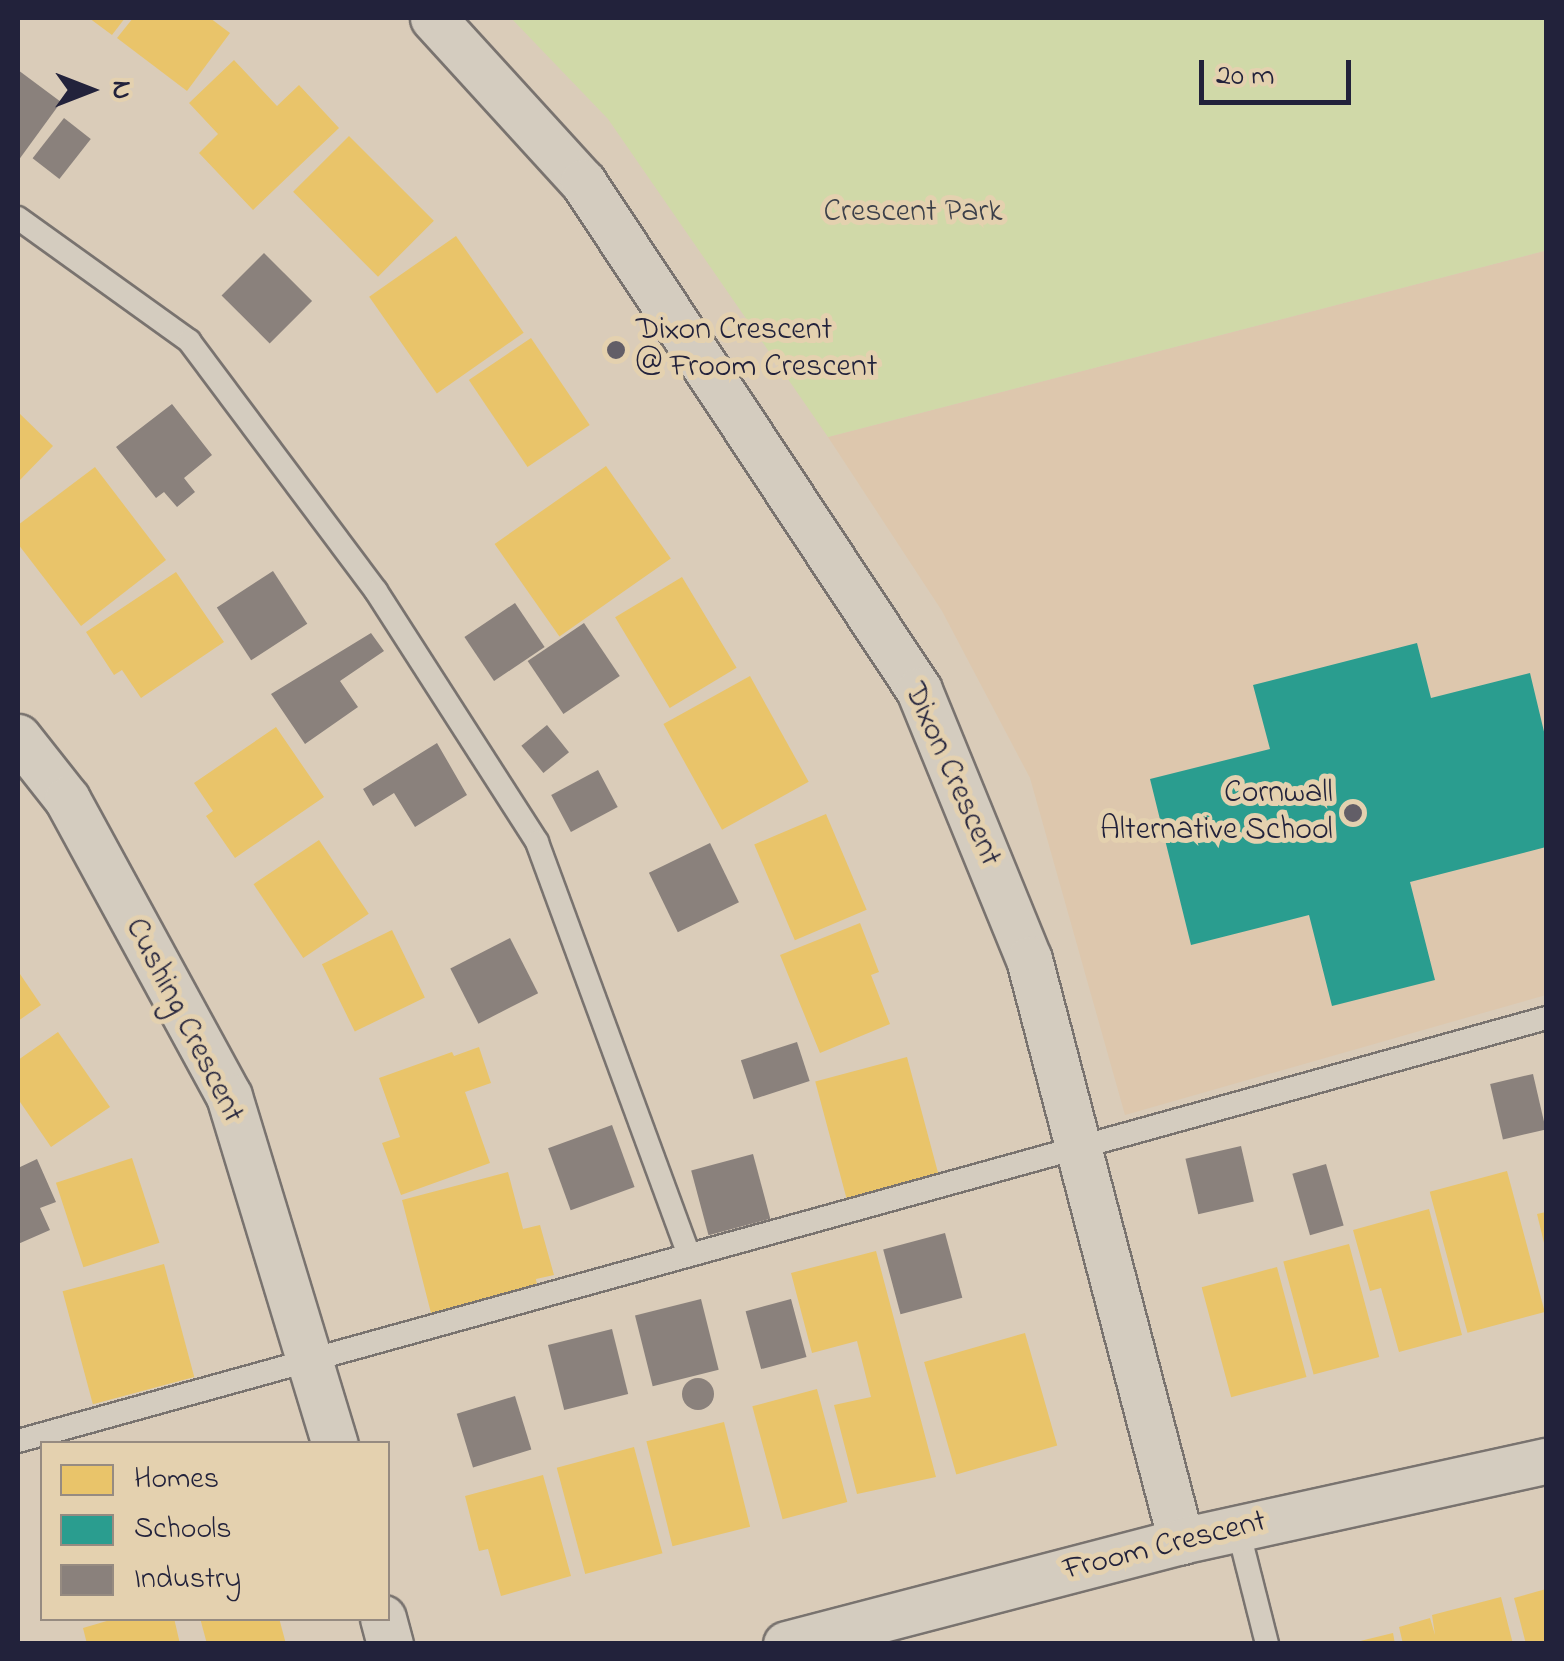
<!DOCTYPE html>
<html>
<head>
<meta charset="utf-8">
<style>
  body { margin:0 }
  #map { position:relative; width:1564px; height:1661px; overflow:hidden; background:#daccb9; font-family:"Indie Flower",sans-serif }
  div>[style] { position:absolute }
  .built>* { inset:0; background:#ddc7ad }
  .green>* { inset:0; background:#d0d9a8 }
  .homes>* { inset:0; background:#e9c46a; transform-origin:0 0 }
  .schools>* { inset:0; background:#2a9d8f }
  .industry>* { inset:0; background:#8a817c; transform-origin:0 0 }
  .round { border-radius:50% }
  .roads { filter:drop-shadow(2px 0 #79736f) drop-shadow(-2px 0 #79736f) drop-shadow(0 2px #79736f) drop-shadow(0 -2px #79736f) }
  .service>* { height:22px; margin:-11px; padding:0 11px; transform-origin:11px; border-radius:11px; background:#d4ccbf }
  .minor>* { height:45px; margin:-22.5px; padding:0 22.5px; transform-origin:22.5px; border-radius:22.5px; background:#d4ccbf }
  .dots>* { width:28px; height:28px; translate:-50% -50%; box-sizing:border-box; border:5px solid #e4d1af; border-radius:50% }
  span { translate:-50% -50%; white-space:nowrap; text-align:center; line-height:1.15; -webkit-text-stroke:10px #e4d1af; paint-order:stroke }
  .park-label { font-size:32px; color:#3b3f49 }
  .poi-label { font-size:32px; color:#22223b }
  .left { translate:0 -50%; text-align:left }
  .right { translate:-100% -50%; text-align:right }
  .street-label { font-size:32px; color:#22223b }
  .frame { position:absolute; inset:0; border:20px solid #22223b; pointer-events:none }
  .legend { position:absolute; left:40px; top:1441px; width:350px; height:180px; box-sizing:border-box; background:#e4d1af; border:2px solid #968b81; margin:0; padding:12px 18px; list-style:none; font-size:30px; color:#22223b }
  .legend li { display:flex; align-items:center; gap:20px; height:50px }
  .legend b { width:50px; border:2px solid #968b81 }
  .north { position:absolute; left:40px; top:40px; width:100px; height:100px; -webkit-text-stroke:8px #e4d1af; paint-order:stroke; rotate:90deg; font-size:28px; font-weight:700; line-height:40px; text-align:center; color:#22223b }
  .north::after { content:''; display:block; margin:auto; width:35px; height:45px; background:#22223b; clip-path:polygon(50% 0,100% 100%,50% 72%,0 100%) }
  .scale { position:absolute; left:1199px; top:60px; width:152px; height:45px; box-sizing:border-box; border:5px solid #22223b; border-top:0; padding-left:12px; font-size:30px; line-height:35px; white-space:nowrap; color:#22223b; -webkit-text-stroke:8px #e4d1af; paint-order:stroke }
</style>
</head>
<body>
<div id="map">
  <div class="built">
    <i style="clip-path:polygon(1544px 251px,1546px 995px,1125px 1115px,1030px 778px,942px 611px,828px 437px)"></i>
  </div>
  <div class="green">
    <i style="clip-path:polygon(511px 18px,1546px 18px,1546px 261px,1544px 251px,828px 437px,608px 119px)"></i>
  </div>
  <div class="homes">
    <i style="clip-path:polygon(89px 18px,125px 18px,112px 35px)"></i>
    <i style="clip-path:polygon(133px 18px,210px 18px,230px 33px,187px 91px,117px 38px)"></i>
    <i style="clip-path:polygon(234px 60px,277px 106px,299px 85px,339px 128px,253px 210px,199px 153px,218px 134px,189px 103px)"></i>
    <i style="left:349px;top:136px;width:120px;height:79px;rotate:45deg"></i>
    <i style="left:456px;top:236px;width:118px;height:106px;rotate:55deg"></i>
    <i style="left:531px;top:338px;width:105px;height:75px;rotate:56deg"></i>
    <i style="clip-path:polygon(18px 412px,53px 446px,18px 482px)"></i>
    <i style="left:606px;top:466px;width:113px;height:136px;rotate:55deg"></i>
    <i style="clip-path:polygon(95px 467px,166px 560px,81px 626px,18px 544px,18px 525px)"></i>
    <i style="clip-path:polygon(176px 572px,224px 642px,141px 698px,122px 670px,114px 675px,86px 632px)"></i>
    <i style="left:682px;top:577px;width:106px;height:78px;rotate:59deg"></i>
    <i style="left:750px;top:676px;width:121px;height:99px;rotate:61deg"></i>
    <i style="clip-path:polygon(276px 727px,324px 797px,235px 858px,206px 816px,213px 811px,194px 783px)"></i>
    <i style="left:826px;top:814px;width:104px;height:78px;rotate:67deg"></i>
    <i style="left:319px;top:840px;width:89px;height:79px;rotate:56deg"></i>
    <i style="clip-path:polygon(860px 923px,879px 972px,871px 975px,890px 1024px,820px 1053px,780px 955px)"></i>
    <i style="left:392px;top:930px;width:75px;height:78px;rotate:64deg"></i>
    <i style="clip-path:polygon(18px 971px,41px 1005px,18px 1021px)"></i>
    <i style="clip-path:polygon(58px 1032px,110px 1107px,51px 1147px,18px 1099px,18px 1060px)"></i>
    <i style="clip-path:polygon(479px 1047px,491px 1083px,465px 1092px,490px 1163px,401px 1195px,382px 1143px,400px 1137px,379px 1078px,452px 1052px,454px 1056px)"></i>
    <i style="left:907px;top:1057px;width:122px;height:95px;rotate:75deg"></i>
    <i style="left:132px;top:1158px;width:89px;height:80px;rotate:72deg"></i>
    <i style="left:1507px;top:1171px;width:146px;height:80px;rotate:75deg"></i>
    <i style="clip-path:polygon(508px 1172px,523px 1229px,540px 1225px,554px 1275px,536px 1279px,537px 1285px,431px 1313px,402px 1200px)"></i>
    <i style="clip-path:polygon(1429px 1209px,1462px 1335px,1399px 1352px,1381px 1288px,1370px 1291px,1353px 1230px)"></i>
    <i style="clip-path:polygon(1546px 1212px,1546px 1247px,1545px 1247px,1537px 1214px)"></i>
    <i style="left:1349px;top:1244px;width:117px;height:68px;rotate:75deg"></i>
    <i style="clip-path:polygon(876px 1251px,936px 1477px,857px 1494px,834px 1405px,871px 1397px,857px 1341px,812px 1353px,791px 1273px)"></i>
    <i style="left:164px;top:1264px;width:117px;height:105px;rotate:75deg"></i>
    <i style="left:1277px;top:1267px;width:114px;height:78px;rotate:75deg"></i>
    <i style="left:1025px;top:1333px;width:117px;height:105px;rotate:74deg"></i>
    <i style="left:817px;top:1389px;width:117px;height:67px;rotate:75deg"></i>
    <i style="left:724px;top:1422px;width:108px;height:80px;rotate:76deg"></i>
    <i style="left:634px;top:1447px;width:110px;height:80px;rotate:75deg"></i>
    <i style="clip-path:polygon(543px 1475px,571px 1576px,501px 1596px,488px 1549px,479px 1551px,465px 1496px)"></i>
    <i style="clip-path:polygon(1546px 1589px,1546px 1644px,1526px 1644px,1514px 1598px)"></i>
    <i style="clip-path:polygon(1501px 1597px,1513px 1644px,1403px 1644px,1399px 1627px,1430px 1618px,1435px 1635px,1432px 1615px)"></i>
    <i style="clip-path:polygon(117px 1618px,174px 1618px,180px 1644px,87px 1644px,83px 1628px)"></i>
    <i style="clip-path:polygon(200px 1618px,279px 1618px,286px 1644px,207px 1644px)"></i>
    <i style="clip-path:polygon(1393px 1633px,1395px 1644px,1356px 1644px,1356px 1642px)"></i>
  </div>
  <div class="schools">
    <i style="clip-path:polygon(1417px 643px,1431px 698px,1530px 673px,1546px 740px,1546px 847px,1410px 882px,1435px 980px,1332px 1006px,1309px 915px,1191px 945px,1150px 779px,1270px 749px,1253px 685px)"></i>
  </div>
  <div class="industry">
    <i style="clip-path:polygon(18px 70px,61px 102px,18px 161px)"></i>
    <i style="left:64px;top:118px;width:34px;height:51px;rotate:38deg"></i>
    <i style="left:264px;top:253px;width:68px;height:60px;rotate:45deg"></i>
    <i style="clip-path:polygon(172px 404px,212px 455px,184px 478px,195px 492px,177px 507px,164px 492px,156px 498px,116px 447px)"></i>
    <i style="left:273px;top:571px;width:63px;height:67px;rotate:57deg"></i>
    <i style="left:515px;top:603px;width:53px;height:61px;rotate:56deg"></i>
    <i style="left:584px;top:623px;width:64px;height:68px;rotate:56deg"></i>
    <i style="clip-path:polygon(371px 633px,384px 651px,340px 681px,358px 707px,305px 744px,271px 694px)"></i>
    <i style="left:547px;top:725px;width:35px;height:33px;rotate:51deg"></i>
    <i style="clip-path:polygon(437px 743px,467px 795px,415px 827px,394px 793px,373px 806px,363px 789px)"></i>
    <i style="left:598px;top:770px;width:42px;height:53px;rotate:62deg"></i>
    <i style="left:710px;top:843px;width:66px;height:68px;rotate:64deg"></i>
    <i style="left:510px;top:938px;width:62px;height:67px;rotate:63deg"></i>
    <i style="left:797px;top:1042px;width:41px;height:59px;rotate:72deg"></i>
    <i style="left:1533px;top:1074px;width:57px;height:44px;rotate:77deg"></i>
    <i style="left:612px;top:1125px;width:66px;height:68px;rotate:70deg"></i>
    <i style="left:1241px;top:1146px;width:57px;height:57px;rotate:77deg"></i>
    <i style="left:753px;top:1154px;width:67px;height:64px;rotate:75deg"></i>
    <i style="clip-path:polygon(37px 1159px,56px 1202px,40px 1208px,50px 1230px,18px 1244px,18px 1168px)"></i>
    <i style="left:1326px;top:1164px;width:64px;height:35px;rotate:74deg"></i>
    <i style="left:945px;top:1233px;width:67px;height:64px;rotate:75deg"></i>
    <i style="left:701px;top:1299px;width:73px;height:68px;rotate:76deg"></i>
    <i style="left:791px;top:1299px;width:60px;height:47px;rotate:75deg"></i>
    <i style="left:612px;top:1329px;width:67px;height:66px;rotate:76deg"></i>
    <i class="round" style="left:682px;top:1378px;width:32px;height:32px"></i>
    <i style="left:515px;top:1396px;width:56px;height:61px;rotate:73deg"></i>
  </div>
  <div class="roads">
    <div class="service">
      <i style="left:18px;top:218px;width:211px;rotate:35.7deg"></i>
      <i style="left:189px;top:341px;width:312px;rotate:53.2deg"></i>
      <i style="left:376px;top:591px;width:298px;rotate:57.3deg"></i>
      <i style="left:537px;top:842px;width:440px;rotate:69.8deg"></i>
      <i style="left:18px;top:1441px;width:1585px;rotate:-15.47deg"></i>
      <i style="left:1238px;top:1529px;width:119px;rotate:75.8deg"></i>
    </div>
    <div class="minor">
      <i style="left:433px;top:18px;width:222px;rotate:47.6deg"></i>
      <i style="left:583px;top:182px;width:609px;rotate:56.52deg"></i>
      <i style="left:919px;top:690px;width:291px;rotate:67.8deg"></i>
      <i style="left:1029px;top:959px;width:602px;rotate:75.36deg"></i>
      <i style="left:18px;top:737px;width:79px;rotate:51.7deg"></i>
      <i style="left:67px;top:799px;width:338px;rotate:61.4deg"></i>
      <i style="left:229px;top:1096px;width:364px;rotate:73.1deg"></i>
      <i style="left:383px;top:1618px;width:27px;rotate:75deg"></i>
      <i style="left:786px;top:1644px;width:408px;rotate:-14.6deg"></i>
      <i style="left:1181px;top:1541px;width:374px;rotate:-12.4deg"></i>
    </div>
  </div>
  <div class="dots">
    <i style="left:616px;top:350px;background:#625e67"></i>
    <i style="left:1353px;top:813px;background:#625e67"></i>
  </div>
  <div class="park-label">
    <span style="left:913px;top:213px">Crescent Park</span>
  </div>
  <div class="poi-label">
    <span class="left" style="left:636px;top:350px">Dixon Crescent<br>@ Froom Crescent</span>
    <span class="right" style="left:1333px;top:813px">Cornwall<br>Alternative School</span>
  </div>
  <div class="street-label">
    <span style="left:951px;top:775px;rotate:66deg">Dixon Crescent</span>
    <span style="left:183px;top:1021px;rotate:63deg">Cushing Crescent</span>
    <span style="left:1165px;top:1547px;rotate:-14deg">Froom Crescent</span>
  </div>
  <div class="frame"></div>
  <ul class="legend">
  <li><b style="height:28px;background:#e9c46a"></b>Homes</li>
  <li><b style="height:28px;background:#2a9d8f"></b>Schools</li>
  <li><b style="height:28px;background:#8a817c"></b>Industry</li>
  </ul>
  <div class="north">N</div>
  <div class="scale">20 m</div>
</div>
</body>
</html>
